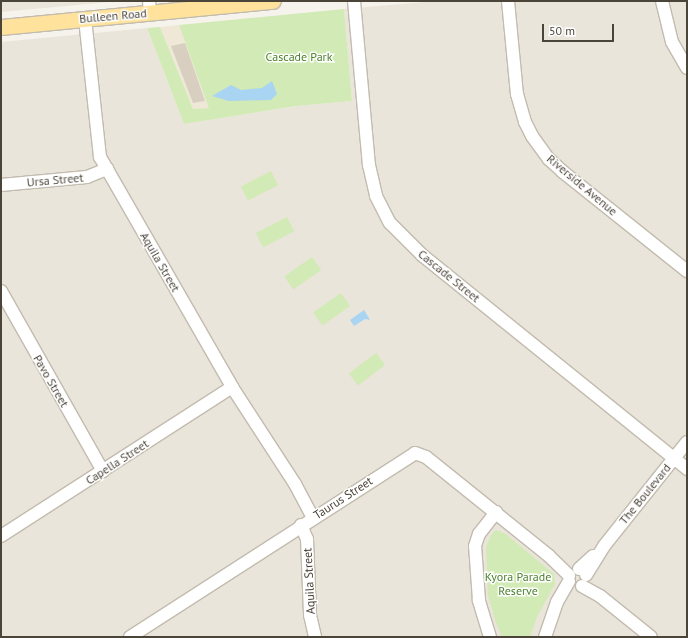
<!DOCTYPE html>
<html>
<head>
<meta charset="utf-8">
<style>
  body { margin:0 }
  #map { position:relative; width:688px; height:638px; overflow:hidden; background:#f6f3ec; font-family:"PT Sans",sans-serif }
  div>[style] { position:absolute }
  .residential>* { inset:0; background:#eae5da }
  .education>* { inset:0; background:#efe8d6 }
  .green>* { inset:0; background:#d2eab5; transform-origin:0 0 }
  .water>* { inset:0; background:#a9d4f2 }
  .building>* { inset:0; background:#d8cfc1 }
  .roads { filter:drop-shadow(1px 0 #c2bbae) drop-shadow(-1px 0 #c2bbae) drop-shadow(0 1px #c2bbae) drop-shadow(0 -1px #c2bbae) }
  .minor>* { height:12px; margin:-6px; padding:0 6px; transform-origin:6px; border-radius:6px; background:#fff }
  .major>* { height:15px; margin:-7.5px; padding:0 7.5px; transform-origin:7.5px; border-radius:7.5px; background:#ffe39c }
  span { translate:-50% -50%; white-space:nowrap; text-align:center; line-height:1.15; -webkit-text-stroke:3px #fff; paint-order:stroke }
  .street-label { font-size:12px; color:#4b4439 }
  .park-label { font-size:12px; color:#4a7f2a }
  .frame { position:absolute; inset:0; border:2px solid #4b4439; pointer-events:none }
  .scale { position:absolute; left:542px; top:24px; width:72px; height:18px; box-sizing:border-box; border:2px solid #4b4439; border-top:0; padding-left:5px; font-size:12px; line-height:14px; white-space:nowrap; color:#4b4439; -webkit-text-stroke:3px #fff; paint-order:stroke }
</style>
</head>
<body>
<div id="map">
  <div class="residential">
    <i style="clip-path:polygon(1px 1px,121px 1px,1px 12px)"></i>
    <i style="clip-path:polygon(436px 1px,687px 1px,687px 637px,1px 637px,1px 42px,147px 28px,184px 124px,296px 106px,352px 101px,344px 9px)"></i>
  </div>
  <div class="education">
    <i style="clip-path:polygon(179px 25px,210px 108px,193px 109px,160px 27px)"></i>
  </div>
  <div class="green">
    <i style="clip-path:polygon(344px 9px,352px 101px,296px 106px,184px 124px,147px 28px,160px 27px,193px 109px,209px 108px,179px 25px)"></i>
    <i style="left:271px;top:171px;width:16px;height:34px;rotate:63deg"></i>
    <i style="left:287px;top:217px;width:16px;height:35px;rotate:63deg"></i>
    <i style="left:312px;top:257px;width:16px;height:34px;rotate:55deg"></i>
    <i style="left:341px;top:293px;width:16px;height:34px;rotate:55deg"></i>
    <i style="left:376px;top:353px;width:15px;height:34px;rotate:53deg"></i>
    <i style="clip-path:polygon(496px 530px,506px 534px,554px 574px,555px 584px,537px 617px,530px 637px,502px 637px,495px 620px,488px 595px,486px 547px,491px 535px)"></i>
  </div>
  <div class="water">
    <i style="clip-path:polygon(272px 81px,277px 94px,271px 100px,229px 101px,212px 96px,231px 85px,241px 90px,262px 88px)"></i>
    <i style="clip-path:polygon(364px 310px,370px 320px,365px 319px,354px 326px,350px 320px)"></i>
  </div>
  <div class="building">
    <i style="clip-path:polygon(185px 43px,205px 101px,193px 103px,171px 46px)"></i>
  </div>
  <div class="roads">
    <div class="minor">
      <i style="left:149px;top:1px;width:12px;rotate:85deg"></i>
      <i style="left:354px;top:1px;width:165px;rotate:84.8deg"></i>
      <i style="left:369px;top:165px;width:32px;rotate:77deg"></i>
      <i style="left:376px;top:196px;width:30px;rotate:63deg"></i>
      <i style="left:390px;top:223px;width:45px;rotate:45deg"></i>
      <i style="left:422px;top:255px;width:341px;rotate:38.9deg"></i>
      <i style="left:508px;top:1px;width:93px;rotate:84.5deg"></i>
      <i style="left:517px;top:94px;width:29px;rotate:74deg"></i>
      <i style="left:525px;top:122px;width:16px;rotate:63deg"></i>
      <i style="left:532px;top:136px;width:29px;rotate:54deg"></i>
      <i style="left:549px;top:159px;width:19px;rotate:43deg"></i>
      <i style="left:563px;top:172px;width:159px;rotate:38.6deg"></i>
      <i style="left:662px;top:1px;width:42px;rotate:76.3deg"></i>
      <i style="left:672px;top:42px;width:30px;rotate:60deg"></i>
      <i style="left:85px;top:19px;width:139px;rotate:83.8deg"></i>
      <i style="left:100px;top:157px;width:265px;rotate:60.1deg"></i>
      <i style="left:232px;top:387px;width:116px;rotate:57deg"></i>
      <i style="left:295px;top:484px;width:38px;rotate:62deg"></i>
      <i style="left:1px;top:185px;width:86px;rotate:-5.3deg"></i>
      <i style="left:87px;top:177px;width:22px;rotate:-22deg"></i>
      <i style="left:1px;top:291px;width:207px;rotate:60.5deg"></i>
      <i style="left:301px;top:525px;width:15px;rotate:67deg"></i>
      <i style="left:307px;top:539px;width:76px;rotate:87.7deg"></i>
      <i style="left:310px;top:615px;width:23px;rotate:77deg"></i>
      <i style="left:1px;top:536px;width:275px;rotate:-32.8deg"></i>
      <i style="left:579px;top:569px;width:19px;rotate:-43deg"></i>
      <i style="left:586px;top:575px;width:34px;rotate:-58deg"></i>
      <i style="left:604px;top:546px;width:133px;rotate:-51.4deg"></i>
      <i style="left:582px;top:586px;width:21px;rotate:29deg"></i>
      <i style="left:600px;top:596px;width:65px;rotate:38.8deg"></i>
      <i style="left:130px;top:637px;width:339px;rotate:-32.8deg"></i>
      <i style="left:415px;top:453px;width:12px;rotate:20deg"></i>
      <i style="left:426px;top:457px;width:158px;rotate:38.8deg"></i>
      <i style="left:549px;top:556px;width:28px;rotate:44deg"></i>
      <i style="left:490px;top:637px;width:39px;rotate:-107deg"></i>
      <i style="left:479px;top:600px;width:54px;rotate:-94.2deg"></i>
      <i style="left:475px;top:546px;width:13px;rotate:-72deg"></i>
      <i style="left:479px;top:534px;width:28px;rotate:-52deg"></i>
      <i style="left:545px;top:637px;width:37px;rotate:-71deg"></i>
      <i style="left:557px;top:602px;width:24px;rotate:-60deg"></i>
    </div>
    <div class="major">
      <i style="left:1px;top:27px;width:273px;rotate:-5.5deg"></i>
    </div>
  </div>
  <div class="street-label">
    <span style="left:113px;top:16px;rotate:-5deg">Bulleen Road</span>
    <span style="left:55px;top:180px;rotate:-5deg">Ursa Street</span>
    <span style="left:582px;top:185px;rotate:40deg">Riverside Avenue</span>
    <span style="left:160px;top:262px;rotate:60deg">Aquila Street</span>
    <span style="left:449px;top:276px;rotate:39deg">Cascade Street</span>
    <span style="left:51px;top:381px;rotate:60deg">Pavo Street</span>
    <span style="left:117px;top:462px;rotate:-33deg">Capella Street</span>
    <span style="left:645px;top:494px;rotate:-51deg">The Boulevard</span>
    <span style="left:343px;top:498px;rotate:-33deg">Taurus Street</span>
    <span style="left:309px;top:581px;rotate:-93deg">Aquila Street</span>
  </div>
  <div class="park-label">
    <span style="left:299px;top:57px">Cascade Park</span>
    <span style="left:518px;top:584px">Kyora Parade<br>Reserve</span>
  </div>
  <div class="frame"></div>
  <div class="scale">50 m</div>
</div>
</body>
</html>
